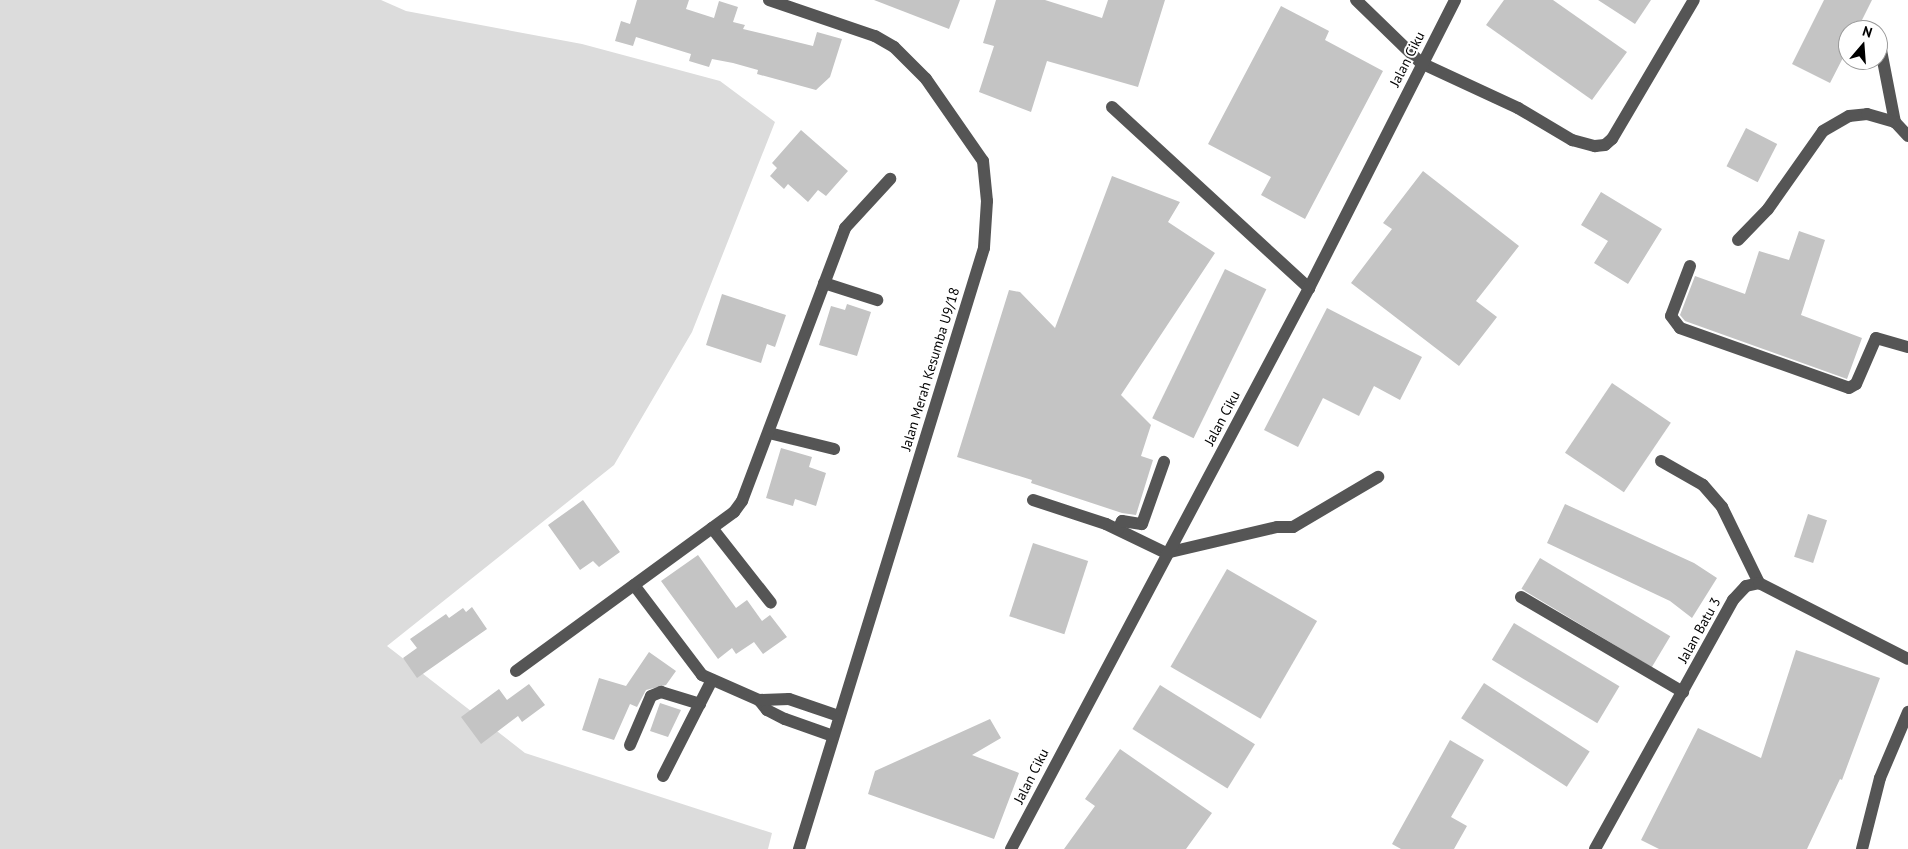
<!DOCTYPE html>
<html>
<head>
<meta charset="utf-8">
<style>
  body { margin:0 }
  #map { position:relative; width:1908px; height:849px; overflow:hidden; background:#fff; font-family:"PT Sans",sans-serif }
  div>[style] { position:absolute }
  .green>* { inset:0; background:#dcdcdc }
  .building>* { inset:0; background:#c4c4c4; transform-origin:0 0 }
  .minor>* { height:12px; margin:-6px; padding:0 6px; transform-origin:6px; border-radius:6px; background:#555 }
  span { translate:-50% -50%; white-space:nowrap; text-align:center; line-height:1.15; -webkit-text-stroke:4px #fff; paint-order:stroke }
  .street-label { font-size:14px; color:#000 }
  .north { position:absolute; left:1838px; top:20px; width:50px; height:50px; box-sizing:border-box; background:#fff; border:1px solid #999; border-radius:50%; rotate:18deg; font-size:14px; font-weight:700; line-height:20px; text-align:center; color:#000 }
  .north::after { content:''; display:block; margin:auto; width:18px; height:22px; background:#000; clip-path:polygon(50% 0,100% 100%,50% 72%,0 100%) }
</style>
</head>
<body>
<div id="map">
  <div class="green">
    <i style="clip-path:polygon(0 0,381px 0,406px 11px,582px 44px,720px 81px,775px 122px,692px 332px,614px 465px,387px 646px,525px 753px,772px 833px,768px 849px,0 849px)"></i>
  </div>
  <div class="building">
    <i style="clip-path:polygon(637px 0,689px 0,686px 9px,714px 18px,719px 1px,738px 7px,733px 22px,745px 25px,743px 29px,813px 46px,817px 32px,842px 39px,830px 77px,816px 90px,757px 74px,758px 70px,733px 63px,712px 59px,709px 67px,689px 61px,691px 54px,636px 37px,633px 46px,615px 41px,621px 21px,630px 24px)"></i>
    <i style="clip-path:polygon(874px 0,960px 0,949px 29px)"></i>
    <i style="clip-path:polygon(996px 0,1045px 0,1102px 18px,1108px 0,1165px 0,1138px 87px,1047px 61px,1031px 112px,979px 92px,994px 46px,983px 43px)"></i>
    <i style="clip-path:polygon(1504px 0,1553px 0,1627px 52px,1592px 100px,1486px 25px)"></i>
    <i style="clip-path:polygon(1598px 0,1651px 0,1635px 24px)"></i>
    <i style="clip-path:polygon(1824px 0,1872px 0,1857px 30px,1848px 30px,1848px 48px,1830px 83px,1792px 64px)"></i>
    <i style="clip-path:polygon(1281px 6px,1329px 31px,1325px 40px,1383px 71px,1305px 219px,1261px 195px,1271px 177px,1208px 144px)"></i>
    <i style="left:1746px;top:128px;width:35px;height:43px;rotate:27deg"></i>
    <i style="clip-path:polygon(801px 130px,848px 171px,826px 196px,818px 190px,808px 202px,788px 184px,784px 189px,770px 176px,777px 168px,772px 163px)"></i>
    <i style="clip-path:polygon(1423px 171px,1519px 246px,1476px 301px,1497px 317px,1459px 366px,1351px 283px,1392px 229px,1383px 223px)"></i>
    <i style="clip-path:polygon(1112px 176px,1180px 202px,1168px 222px,1215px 253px,1121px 395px,1151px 425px,1141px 456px,1153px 460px,1136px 515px,1122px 513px,1031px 483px,1032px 480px,957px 457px,1009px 290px,1020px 292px,1055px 328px)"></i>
    <i style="clip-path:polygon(1601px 192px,1662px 229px,1628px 284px,1594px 263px,1608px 241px,1581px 225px)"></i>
    <i style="clip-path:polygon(1799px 231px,1825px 240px,1801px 315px,1862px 338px,1847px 379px,1685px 321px,1680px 315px,1695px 276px,1745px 294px,1759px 251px,1789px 260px)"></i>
    <i style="left:1225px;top:269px;width:46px;height:166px;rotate:26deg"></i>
    <i style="clip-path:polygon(722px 294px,786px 315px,775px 347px,767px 344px,761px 363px,706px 345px)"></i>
    <i style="clip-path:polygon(847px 304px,871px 312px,857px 356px,819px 345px,831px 306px,845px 310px)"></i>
    <i style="clip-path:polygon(1327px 308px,1422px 357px,1400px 400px,1374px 386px,1359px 416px,1323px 398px,1298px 447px,1264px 430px)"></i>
    <i style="left:1612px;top:383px;width:71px;height:84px;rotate:34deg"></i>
    <i style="clip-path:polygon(781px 448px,812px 457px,809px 467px,826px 473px,816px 506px,795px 499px,793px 506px,766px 498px)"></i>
    <i style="clip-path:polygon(583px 500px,620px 552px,599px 567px,593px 561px,580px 570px,548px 525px)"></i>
    <i style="clip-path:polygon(1565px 504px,1694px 563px,1717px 578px,1692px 618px,1670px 601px,1547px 543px)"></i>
    <i style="left:1808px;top:514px;width:20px;height:45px;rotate:18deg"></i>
    <i style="left:1033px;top:543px;width:58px;height:77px;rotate:18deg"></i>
    <i style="clip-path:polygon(698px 555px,736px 608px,747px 600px,762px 621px,770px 615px,787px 637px,763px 654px,754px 642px,736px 654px,732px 648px,718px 659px,661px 581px)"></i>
    <i style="left:1540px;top:558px;width:152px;height:36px;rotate:31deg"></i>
    <i style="left:1227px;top:569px;width:104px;height:113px;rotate:30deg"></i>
    <i style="clip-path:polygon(472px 607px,487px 629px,417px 678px,403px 658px,417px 648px,410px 639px,446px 614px,449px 618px,463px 608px,466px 612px)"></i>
    <i style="left:1514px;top:623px;width:123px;height:43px;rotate:31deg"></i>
    <i style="clip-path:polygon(1796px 650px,1880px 678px,1842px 780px,1840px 779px,1807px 849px,1659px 849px,1641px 840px,1698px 728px,1761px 758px)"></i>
    <i style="clip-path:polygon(649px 652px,676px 671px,666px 685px,646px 690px,637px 707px,630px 704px,614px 740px,582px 730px,599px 678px,626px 686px)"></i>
    <i style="left:1484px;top:683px;width:126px;height:42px;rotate:33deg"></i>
    <i style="clip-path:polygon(529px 684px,545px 705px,522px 722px,518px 716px,481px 744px,461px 717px,499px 689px,507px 700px)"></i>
    <i style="left:1160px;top:685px;width:112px;height:52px;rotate:32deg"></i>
    <i style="clip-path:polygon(660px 703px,681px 710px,668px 737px,650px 731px)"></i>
    <i style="clip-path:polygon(990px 719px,1001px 738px,972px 755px,1019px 773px,994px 839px,868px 794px,875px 771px)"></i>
    <i style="clip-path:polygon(1450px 740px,1484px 760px,1451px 817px,1467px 826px,1454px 849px,1401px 849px,1392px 844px)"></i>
    <i style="clip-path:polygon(1120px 749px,1212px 813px,1186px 849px,1064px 849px,1095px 806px,1085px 799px)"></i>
  </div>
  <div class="minor">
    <i style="left:769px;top:0;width:112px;rotate:18.8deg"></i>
    <i style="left:875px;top:36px;width:22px;rotate:30deg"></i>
    <i style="left:894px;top:47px;width:45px;rotate:45deg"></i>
    <i style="left:926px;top:79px;width:100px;rotate:55.2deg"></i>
    <i style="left:983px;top:161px;width:40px;rotate:84.3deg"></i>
    <i style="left:987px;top:201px;width:47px;rotate:93.7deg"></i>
    <i style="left:984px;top:248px;width:629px;rotate:107.11deg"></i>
    <i style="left:1356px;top:0;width:91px;rotate:44.1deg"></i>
    <i style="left:1421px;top:63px;width:107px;rotate:24.9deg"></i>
    <i style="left:1518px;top:108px;width:63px;rotate:30.7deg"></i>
    <i style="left:1572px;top:140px;width:24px;rotate:15deg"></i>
    <i style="left:1595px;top:146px;width:10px;rotate:-6deg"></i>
    <i style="left:1605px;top:145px;width:9px;rotate:-41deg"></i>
    <i style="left:1612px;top:139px;width:161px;rotate:-59.5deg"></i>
    <i style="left:1879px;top:40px;width:84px;rotate:79deg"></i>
    <i style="left:1895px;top:122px;width:19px;rotate:47deg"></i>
    <i style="left:1112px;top:107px;width:268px;rotate:42.6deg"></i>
    <i style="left:1738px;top:240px;width:43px;rotate:-45.9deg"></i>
    <i style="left:1768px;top:209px;width:95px;rotate:-54.8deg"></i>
    <i style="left:1823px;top:131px;width:30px;rotate:-30deg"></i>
    <i style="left:1849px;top:116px;width:18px;rotate:-6deg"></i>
    <i style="left:1867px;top:114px;width:29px;rotate:16deg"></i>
    <i style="left:1690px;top:266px;width:53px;rotate:110.8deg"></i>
    <i style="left:1671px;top:316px;width:15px;rotate:53deg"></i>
    <i style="left:1680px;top:328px;width:179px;rotate:19.5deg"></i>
    <i style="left:1849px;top:388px;width:8px;rotate:-30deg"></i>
    <i style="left:1856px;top:384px;width:50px;rotate:-66.5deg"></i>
    <i style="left:1876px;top:338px;width:33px;rotate:16deg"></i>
    <i style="left:824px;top:283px;width:56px;rotate:17.8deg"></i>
    <i style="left:769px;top:433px;width:67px;rotate:13.8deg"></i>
    <i style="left:1661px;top:461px;width:48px;rotate:29.7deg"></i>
    <i style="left:1703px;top:485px;width:29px;rotate:49deg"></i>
    <i style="left:1722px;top:507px;width:85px;rotate:64deg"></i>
    <i style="left:1033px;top:500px;width:77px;rotate:18.2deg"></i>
    <i style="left:1106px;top:524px;width:67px;rotate:25.8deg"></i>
    <i style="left:1166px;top:553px;width:114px;rotate:-13.2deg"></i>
    <i style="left:1277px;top:527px;width:16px"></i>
    <i style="left:1293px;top:527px;width:99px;rotate:-30.5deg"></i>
    <i style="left:712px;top:528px;width:95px;rotate:51.8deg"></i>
    <i style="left:1118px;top:529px;width:9px;rotate:-63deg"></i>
    <i style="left:1122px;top:521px;width:20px;rotate:9deg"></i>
    <i style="left:1142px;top:524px;width:66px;rotate:-70.5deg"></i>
    <i style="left:634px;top:585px;width:113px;rotate:52.9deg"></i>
    <i style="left:702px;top:675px;width:62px;rotate:23.7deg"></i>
    <i style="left:759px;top:700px;width:13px;rotate:51deg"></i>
    <i style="left:767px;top:710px;width:20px;rotate:27deg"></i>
    <i style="left:785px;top:719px;width:51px;rotate:19.5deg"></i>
    <i style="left:1521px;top:597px;width:188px;rotate:30.4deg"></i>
    <i style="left:516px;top:671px;width:270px;rotate:-36.1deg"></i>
    <i style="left:734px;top:512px;width:14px;rotate:-54deg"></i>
    <i style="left:742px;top:501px;width:292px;rotate:-69.3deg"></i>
    <i style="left:845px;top:228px;width:67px;rotate:-47.4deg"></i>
    <i style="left:759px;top:700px;width:30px;rotate:-2deg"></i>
    <i style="left:789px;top:699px;width:53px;rotate:18.8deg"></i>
    <i style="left:630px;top:745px;width:53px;rotate:-66.8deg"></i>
    <i style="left:651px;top:696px;width:11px;rotate:-22deg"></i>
    <i style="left:661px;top:692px;width:41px;rotate:17.1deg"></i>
    <i style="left:663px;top:776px;width:108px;rotate:-63deg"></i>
    <i style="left:1011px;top:849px;width:635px;rotate:-62.02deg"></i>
    <i style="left:1309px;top:288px;width:323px;rotate:-63.1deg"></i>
    <i style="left:1595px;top:849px;width:285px;rotate:-61deg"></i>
    <i style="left:1733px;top:600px;width:19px;rotate:-47deg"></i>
    <i style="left:1746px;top:586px;width:13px;rotate:-13deg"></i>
    <i style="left:1759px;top:583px;width:167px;rotate:27deg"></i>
    <i style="left:1862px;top:849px;width:73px;rotate:-75.8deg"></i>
    <i style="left:1880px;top:778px;width:72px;rotate:-67deg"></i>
  </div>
  <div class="street-label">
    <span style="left:1407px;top:59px;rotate:-63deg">Jalan Ciku</span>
    <span style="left:930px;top:369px;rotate:-73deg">Jalan Merah Kesumba U9/18</span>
    <span style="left:1222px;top:418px;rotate:-62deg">Jalan Ciku</span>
    <span style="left:1699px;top:630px;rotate:-61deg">Jalan Batu 3</span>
    <span style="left:1031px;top:776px;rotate:-63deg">Jalan Ciku</span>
  </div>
  <div class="north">N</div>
</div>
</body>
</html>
